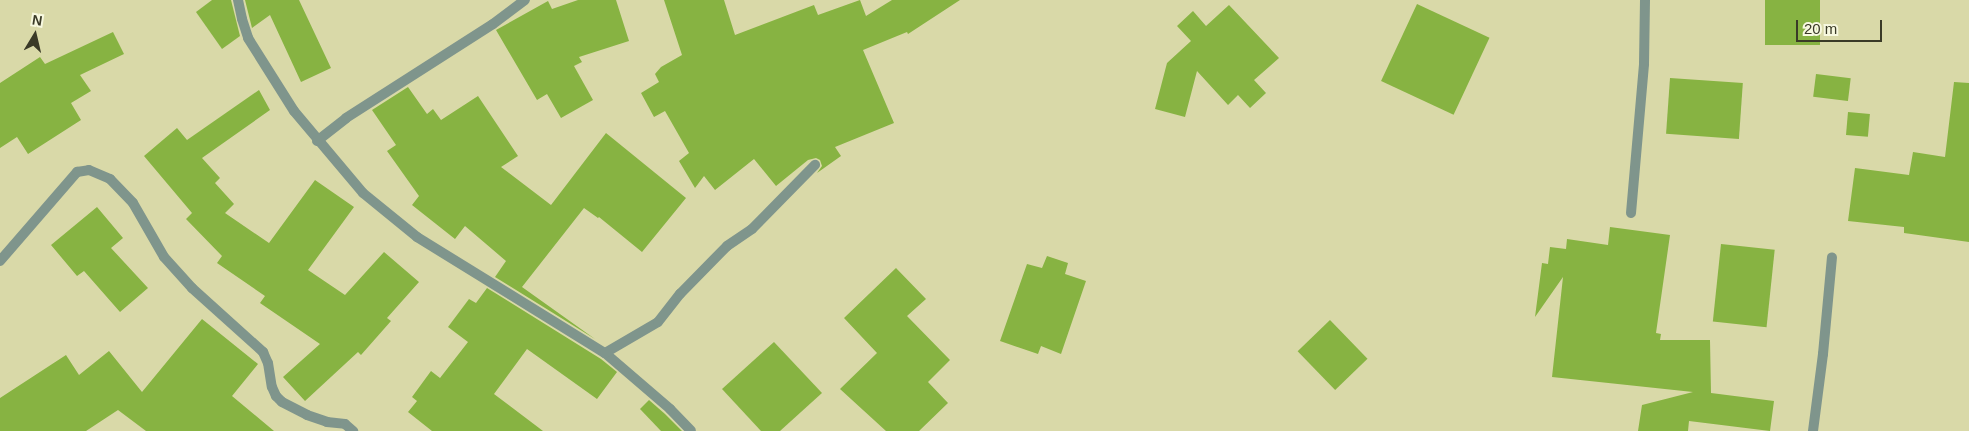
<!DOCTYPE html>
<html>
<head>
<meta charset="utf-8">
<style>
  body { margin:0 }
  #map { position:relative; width:1969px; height:431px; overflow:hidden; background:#d9d9a8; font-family:Helvetica,sans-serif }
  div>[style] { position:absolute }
  .building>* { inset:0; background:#87b342; transform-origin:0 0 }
  .street>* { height:10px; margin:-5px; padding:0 5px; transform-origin:5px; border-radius:5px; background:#7f958c }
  span { translate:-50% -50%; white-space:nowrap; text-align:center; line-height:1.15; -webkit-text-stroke:4.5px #f7f8df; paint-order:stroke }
  .north { position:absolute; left:10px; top:10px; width:50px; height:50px; -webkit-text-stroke:4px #f7f8df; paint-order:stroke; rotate:9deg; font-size:14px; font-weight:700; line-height:20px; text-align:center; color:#3a3a27 }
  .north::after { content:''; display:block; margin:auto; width:18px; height:22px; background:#3a3a27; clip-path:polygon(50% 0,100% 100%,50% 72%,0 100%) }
  .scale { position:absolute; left:1796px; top:20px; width:86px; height:22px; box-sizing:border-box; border:2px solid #3a3a27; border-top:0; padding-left:6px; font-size:15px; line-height:18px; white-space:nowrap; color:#3a3a27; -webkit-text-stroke:4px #f7f8df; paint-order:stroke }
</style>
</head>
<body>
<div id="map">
  <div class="building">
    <i style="clip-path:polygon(212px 0,231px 0,240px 36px,222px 49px,196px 12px)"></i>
    <i style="clip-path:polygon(245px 0,299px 0,331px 68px,301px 82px,270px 15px,252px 28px)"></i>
    <i style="clip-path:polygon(578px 0,616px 0,629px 41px,579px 57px,582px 62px,574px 66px,593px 100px,561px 118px,547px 94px,537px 100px,496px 30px,548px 1px,552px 9px)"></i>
    <i style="clip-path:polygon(664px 0,724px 0,735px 35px,814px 5px,818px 15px,860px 0,866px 16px,892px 0,960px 0,908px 34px,907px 32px,863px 50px,894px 123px,835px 147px,841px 156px,817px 173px,822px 166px,820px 160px,816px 158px,808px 160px,776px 186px,754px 159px,715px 190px,704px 176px,695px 188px,679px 161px,689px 153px,665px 111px,654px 117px,641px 93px,659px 82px,655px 74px,661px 67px,682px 55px)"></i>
    <i style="left:1765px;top:0;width:55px;height:45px"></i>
    <i style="left:1417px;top:4px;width:80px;height:85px;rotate:25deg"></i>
    <i style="clip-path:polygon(1229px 5px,1279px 58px,1254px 80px,1266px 93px,1250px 108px,1238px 95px,1228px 105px,1197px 71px,1185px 117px,1155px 109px,1167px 63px,1191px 41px,1177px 26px,1193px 11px,1206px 26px)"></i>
    <i style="clip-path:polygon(113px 32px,124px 54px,80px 75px,91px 91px,71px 103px,81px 120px,28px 154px,17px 137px,0 148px,0 83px,40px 57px,45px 64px)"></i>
    <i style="left:1816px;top:74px;width:35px;height:23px;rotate:7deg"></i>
    <i style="left:1670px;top:78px;width:73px;height:56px;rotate:4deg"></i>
    <i style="clip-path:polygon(1954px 82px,1969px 83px,1969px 242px,1904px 233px,1904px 227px,1848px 221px,1855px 168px,1909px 175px,1913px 152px,1945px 157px)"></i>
    <i style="clip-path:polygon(408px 87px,427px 114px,433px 109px,441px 120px,478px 96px,518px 156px,501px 167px,551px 205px,606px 133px,686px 198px,642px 252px,599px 217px,598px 218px,584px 208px,522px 287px,595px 339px,495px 277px,506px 261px,465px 226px,455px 239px,412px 205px,419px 196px,387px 151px,396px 145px,372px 110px)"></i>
    <i style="clip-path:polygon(259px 90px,270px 110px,202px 158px,220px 178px,215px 183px,234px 204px,225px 213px,269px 243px,315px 180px,354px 207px,308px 270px,345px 295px,384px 252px,419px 282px,387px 318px,391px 321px,361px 355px,358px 352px,305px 401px,283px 377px,320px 344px,260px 303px,265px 296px,217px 263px,222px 256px,186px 219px,192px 213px,144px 156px,177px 128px,187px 140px)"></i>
    <i style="left:1848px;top:112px;width:22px;height:23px;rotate:5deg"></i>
    <i style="clip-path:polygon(97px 207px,123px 238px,111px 248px,148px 288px,120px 312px,84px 271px,77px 276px,51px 245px)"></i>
    <i style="clip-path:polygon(1610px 227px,1670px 235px,1656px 333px,1661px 334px,1660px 340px,1710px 340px,1711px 393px,1774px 401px,1770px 431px,1689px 421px,1688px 431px,1638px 431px,1642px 405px,1693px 392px,1552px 377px,1563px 277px,1535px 317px,1542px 263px,1548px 264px,1550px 247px,1566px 249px,1567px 239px,1608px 245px)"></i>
    <i style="left:1721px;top:244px;width:54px;height:78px;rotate:6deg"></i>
    <i style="clip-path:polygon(1047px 256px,1068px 263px,1065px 274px,1086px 281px,1061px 354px,1041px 346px,1038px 354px,1000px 341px,1027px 264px,1042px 268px)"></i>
    <i style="clip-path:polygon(896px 268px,926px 299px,907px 316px,950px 360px,928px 382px,948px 403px,919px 431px,886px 431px,840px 389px,877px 353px,844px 318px)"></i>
    <i style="clip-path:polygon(487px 288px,601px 359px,617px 372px,597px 399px,527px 349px,494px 394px,543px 431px,432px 431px,408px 412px,417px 401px,412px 397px,431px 371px,440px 378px,468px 342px,448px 327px,469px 299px,476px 303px)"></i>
    <i style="clip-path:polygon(202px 319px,258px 364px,232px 396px,274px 431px,146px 431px,118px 410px,86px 431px,0 431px,0 398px,66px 355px,79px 375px,109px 351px,142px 392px)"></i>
    <i style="left:1330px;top:320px;width:54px;height:45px;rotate:46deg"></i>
    <i style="clip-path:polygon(774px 342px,822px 393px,780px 431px,761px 431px,722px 389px)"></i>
    <i style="clip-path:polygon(649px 400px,665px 414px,682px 431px,661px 431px,640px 409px)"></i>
  </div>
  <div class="street">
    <i style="left:238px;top:0;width:19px;rotate:78deg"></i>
    <i style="left:242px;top:19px;width:20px;rotate:72deg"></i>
    <i style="left:248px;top:38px;width:86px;rotate:57.8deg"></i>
    <i style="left:294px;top:111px;width:107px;rotate:49.9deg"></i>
    <i style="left:363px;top:193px;width:70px;rotate:39.2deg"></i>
    <i style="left:417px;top:237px;width:221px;rotate:31.7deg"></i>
    <i style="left:605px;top:353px;width:86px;rotate:40.7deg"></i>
    <i style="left:670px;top:409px;width:30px;rotate:46deg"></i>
    <i style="left:317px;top:141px;width:37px;rotate:-38deg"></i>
    <i style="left:346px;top:118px;width:174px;rotate:-32.6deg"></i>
    <i style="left:493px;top:24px;width:40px;rotate:-37deg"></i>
    <i style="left:1631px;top:213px;width:150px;rotate:-85deg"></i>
    <i style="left:1644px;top:64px;width:64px;rotate:-89.1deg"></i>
    <i style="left:0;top:261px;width:118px;rotate:-49.1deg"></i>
    <i style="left:77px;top:172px;width:12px;rotate:-9deg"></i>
    <i style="left:89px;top:170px;width:23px;rotate:23deg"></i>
    <i style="left:110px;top:179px;width:33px;rotate:46deg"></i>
    <i style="left:133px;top:203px;width:62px;rotate:60.1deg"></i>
    <i style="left:164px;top:257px;width:42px;rotate:47.9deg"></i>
    <i style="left:192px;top:288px;width:96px;rotate:42deg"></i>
    <i style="left:263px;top:352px;width:12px;rotate:66deg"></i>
    <i style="left:268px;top:363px;width:24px;rotate:81deg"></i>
    <i style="left:272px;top:387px;width:10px;rotate:66deg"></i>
    <i style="left:276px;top:396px;width:8px;rotate:45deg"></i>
    <i style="left:282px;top:402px;width:28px;rotate:27deg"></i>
    <i style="left:307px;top:415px;width:21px;rotate:19deg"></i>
    <i style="left:327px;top:422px;width:18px;rotate:6deg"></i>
    <i style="left:345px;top:424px;width:11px;rotate:41deg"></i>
    <i style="left:605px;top:353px;width:61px;rotate:-30.3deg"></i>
    <i style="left:658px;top:322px;width:36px;rotate:-52deg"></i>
    <i style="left:680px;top:294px;width:67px;rotate:-45.6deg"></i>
    <i style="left:727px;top:246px;width:30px;rotate:-34deg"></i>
    <i style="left:752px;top:229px;width:90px;rotate:-45.5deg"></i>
    <i style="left:1813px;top:431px;width:78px;rotate:-82.6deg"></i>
    <i style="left:1823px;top:354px;width:97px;rotate:-84.7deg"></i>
  </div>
  <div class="north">N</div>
  <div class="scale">20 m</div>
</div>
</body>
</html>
